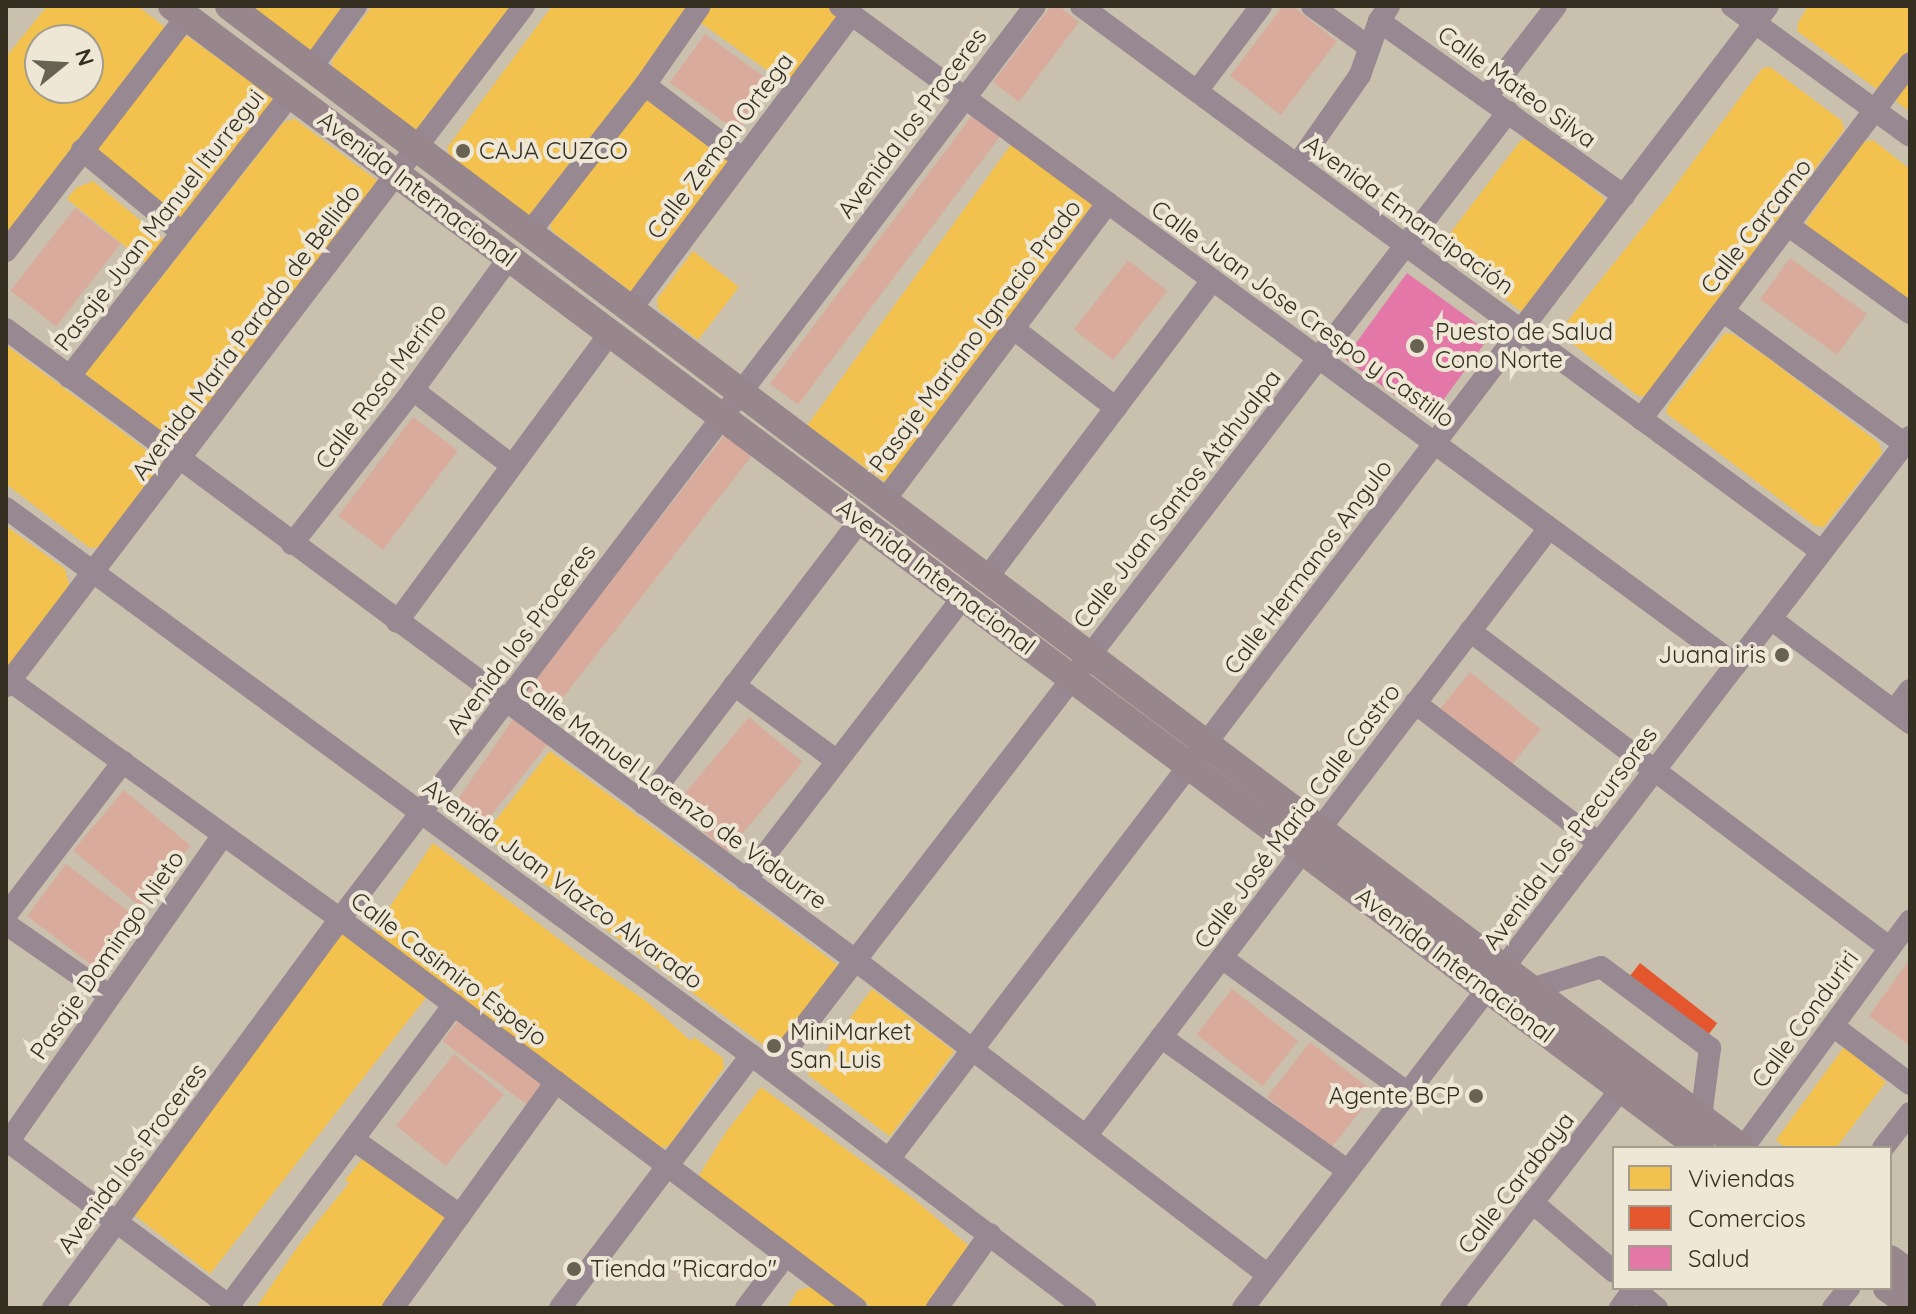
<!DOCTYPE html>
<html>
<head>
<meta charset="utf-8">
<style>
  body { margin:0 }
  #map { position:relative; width:1916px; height:1314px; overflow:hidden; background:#c9c1ae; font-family:Quicksand,sans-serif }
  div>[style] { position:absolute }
  .green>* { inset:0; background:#d9ab9c; transform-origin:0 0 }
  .homes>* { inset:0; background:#f2c14e; transform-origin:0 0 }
  .shops>* { inset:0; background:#e4572e; transform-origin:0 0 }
  .health>* { inset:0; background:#e377a8; transform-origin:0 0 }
  .minor>* { height:22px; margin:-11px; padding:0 11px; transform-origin:11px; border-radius:11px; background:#988892 }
  .major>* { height:28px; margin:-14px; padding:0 14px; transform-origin:14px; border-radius:14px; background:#97868c }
  .dots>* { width:22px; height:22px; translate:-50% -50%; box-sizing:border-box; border:4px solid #efe7d5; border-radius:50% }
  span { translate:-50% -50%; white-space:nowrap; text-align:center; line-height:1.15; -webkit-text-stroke:8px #efe7d5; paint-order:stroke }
  .street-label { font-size:24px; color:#342f20 }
  .poi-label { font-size:24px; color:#342f20 }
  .left { translate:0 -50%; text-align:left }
  .right { translate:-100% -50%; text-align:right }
  .frame { position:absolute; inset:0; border:8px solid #342f20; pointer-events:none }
  .legend { position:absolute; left:1612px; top:1146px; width:280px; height:144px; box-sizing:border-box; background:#efe7d5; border:2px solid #a49d8d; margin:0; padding:10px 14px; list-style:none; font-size:24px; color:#342f20 }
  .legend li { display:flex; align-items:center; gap:16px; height:40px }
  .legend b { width:40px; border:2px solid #a49d8d }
  .north { position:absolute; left:24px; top:24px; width:80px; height:80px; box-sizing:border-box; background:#efe7d5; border:2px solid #a49d8d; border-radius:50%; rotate:72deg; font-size:22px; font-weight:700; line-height:32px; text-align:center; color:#342f20 }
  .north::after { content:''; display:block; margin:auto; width:28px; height:36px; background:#686252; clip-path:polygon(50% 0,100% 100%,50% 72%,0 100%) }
</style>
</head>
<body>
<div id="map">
  <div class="green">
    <i style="clip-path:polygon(1051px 6px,1059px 6px,1079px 22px,1019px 102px,993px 82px)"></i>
    <i style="clip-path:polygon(1283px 6px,1292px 6px,1337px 41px,1281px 115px,1230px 76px)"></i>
    <i style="left:705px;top:34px;width:84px;height:60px;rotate:36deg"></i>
    <i style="left:974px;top:113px;width:35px;height:339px;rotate:37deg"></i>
    <i style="left:75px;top:208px;width:58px;height:105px;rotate:38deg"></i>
    <i style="left:1790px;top:258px;width:95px;height:51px;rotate:36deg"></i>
    <i style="left:1128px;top:260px;width:50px;height:88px;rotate:38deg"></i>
    <i style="left:413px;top:417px;width:56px;height:124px;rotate:37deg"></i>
    <i style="left:728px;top:431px;width:34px;height:327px;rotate:38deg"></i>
    <i style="left:1470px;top:672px;width:91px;height:49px;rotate:39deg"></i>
    <i style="left:749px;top:717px;width:70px;height:117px;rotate:40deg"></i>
    <i style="clip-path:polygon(514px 718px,548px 744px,479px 831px,451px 809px)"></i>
    <i style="left:124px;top:790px;width:87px;height:79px;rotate:40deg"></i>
    <i style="left:66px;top:864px;width:91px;height:65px;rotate:37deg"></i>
    <i style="clip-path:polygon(1910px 959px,1910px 1046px,1869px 1016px)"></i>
    <i style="left:1232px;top:989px;width:84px;height:58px;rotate:38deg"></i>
    <i style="left:460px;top:1018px;width:107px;height:29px;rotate:37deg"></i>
    <i style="left:1310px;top:1042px;width:82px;height:70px;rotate:38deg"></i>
    <i style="left:454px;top:1054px;width:64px;height:92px;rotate:39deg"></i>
  </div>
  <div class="homes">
    <i style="clip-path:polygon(evenodd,47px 6px,138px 6px,170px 31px,6px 244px,6px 57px,47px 6px,40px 40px,88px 40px,88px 88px,40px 88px,40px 40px)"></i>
    <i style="clip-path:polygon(248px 6px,352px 6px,313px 53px)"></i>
    <i style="clip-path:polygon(372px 6px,515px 6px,416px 131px,333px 69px,332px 60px)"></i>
    <i style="clip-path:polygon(552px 6px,697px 6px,531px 219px,452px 161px,447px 148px)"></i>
    <i style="clip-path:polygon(709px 6px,830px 6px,841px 14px,788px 85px,698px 21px)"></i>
    <i style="clip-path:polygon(1808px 6px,1910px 6px,1910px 55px,1878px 90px,1797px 31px,1798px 23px)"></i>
    <i style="clip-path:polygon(187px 36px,271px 97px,275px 107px,184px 218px,177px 219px,93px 152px,179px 39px)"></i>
    <i style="clip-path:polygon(1770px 67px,1842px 121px,1844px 130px,1673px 360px,1645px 396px,1638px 396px,1562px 335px,1562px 328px,1667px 197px,1750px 84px,1763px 68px)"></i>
    <i style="clip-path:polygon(1910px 76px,1910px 112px,1897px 102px,1895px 96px)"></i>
    <i style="clip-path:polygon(645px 99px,734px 159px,633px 293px,552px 231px,550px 225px)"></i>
    <i style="clip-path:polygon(295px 119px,379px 182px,182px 450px,85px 374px,284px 122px)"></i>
    <i style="clip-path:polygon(1530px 139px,1603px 197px,1606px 205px,1522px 312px,1443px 251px,1442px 244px,1521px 140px)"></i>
    <i style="clip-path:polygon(1873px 140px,1910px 169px,1910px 302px,1809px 230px,1806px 222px,1863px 142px)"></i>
    <i style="left:1013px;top:142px;width:101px;height:350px;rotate:36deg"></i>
    <i style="clip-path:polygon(93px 181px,165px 241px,147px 264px,67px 199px,76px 188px)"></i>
    <i style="clip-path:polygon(693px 251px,739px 287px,698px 340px,658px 309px,657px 299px)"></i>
    <i style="clip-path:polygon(1725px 333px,1733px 334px,1768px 358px,1879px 443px,1882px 453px,1824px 527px,1815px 526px,1666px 413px,1668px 406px)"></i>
    <i style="clip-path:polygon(6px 345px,119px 429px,159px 460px,164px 469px,100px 547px,90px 548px,6px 484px)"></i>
    <i style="clip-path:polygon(6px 526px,65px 569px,70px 588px,12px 664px,6px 665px)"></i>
    <i style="clip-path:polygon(550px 751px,846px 971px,780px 1057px,556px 893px,484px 835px)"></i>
    <i style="clip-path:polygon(433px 843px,581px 956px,646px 1001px,691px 1041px,694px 1037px,723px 1058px,724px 1068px,669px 1146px,660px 1148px,372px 933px)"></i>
    <i style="left:344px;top:932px;width:105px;height:352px;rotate:38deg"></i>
    <i style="left:872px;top:989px;width:103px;height:107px;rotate:37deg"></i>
    <i style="clip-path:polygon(1844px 1047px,1886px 1082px,1836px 1148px,1786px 1148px,1776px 1140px)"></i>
    <i style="clip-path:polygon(761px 1087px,914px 1199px,977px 1253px,926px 1308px,873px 1308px,698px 1177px,726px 1132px)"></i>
    <i style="clip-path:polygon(363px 1158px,449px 1218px,388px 1308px,256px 1308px,301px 1242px,349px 1183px,345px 1180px)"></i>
    <i style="clip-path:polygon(811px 1287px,839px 1308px,787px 1308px,798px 1290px)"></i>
  </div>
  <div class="shops">
    <i style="left:1640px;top:963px;width:98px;height:29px;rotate:38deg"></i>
  </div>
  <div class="health">
    <i style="left:1407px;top:273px;width:104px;height:106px;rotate:36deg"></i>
  </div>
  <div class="minor">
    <i style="left:840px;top:6px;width:1112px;rotate:36.33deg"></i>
    <i style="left:1081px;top:6px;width:920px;rotate:36.38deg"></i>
    <i style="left:1312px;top:6px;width:70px;rotate:35.7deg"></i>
    <i style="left:1732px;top:6px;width:220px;rotate:36.1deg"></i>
    <i style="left:1379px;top:21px;width:301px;rotate:35.5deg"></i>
    <i style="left:311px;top:68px;width:77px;rotate:-54deg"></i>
    <i style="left:645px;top:85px;width:123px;rotate:37.1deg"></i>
    <i style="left:1197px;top:91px;width:106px;rotate:-53deg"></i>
    <i style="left:1487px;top:96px;width:113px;rotate:-52.5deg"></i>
    <i style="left:82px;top:150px;width:127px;rotate:39.6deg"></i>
    <i style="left:1297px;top:165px;width:110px;rotate:-55deg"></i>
    <i style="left:1360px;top:75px;width:57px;rotate:-70.6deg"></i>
    <i style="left:1379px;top:21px;width:18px;rotate:-56deg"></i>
    <i style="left:1789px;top:226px;width:149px;rotate:35.7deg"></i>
    <i style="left:529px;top:233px;width:188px;rotate:-51.9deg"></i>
    <i style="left:645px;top:85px;width:96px;rotate:-55.2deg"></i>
    <i style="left:6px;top:251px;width:295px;rotate:-52.4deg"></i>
    <i style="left:631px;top:309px;width:367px;rotate:-53.2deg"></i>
    <i style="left:1723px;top:311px;width:225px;rotate:36.2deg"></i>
    <i style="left:6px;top:329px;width:1058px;rotate:36.62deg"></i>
    <i style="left:855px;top:960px;width:519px;rotate:37.33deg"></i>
    <i style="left:1014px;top:329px;width:129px;rotate:37.8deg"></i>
    <i style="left:69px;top:377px;width:358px;rotate:-51.9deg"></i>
    <i style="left:413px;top:390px;width:123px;rotate:37.4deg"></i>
    <i style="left:1641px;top:419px;width:446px;rotate:-52.9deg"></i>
    <i style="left:884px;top:501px;width:373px;rotate:-53.1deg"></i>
    <i style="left:6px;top:508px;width:924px;rotate:36.29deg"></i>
    <i style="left:751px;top:1055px;width:419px;rotate:37.1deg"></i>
    <i style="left:292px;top:544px;width:196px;rotate:-51.8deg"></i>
    <i style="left:413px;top:390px;width:163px;rotate:-54deg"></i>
    <i style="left:987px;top:578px;width:373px;rotate:-52.9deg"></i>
    <i style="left:1771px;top:619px;width:174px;rotate:36.8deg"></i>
    <i style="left:397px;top:622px;width:359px;rotate:-53.6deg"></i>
    <i style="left:1470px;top:631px;width:526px;rotate:37.04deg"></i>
    <i style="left:6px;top:678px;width:412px;rotate:35.8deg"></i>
    <i style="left:340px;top:919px;width:646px;rotate:37.01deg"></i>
    <i style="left:734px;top:685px;width:128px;rotate:36.4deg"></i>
    <i style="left:6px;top:686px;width:855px;rotate:-52.7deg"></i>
    <i style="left:1415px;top:703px;width:231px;rotate:37.3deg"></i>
    <i style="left:1894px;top:711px;width:26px;rotate:-53deg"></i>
    <i style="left:644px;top:804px;width:357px;rotate:-52.7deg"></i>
    <i style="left:746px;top:880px;width:357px;rotate:-52.5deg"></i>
    <i style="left:6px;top:915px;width:193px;rotate:-52.6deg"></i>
    <i style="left:6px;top:924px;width:126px;rotate:34.7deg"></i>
    <i style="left:1222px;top:958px;width:230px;rotate:36deg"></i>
    <i style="left:1531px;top:989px;width:73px;rotate:-17.4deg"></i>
    <i style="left:1601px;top:967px;width:136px;rotate:36.6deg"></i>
    <i style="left:1710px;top:1048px;width:70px;rotate:97.4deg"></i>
    <i style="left:1833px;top:1026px;width:96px;rotate:37deg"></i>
    <i style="left:1161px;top:1037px;width:230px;rotate:35.6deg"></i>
    <i style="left:771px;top:1070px;width:1209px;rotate:-52.43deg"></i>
    <i style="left:1086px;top:1136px;width:764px;rotate:-52.71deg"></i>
    <i style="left:6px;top:1140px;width:282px;rotate:36.6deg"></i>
    <i style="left:354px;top:1140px;width:130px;rotate:35.3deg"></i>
    <i style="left:6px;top:1145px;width:378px;rotate:-55deg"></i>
    <i style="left:1743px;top:1148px;width:282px;rotate:-53.7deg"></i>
    <i style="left:1883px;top:1148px;width:44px;rotate:-52.4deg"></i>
    <i style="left:889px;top:1159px;width:1450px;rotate:-52.68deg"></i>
    <i style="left:1533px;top:1203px;width:106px;rotate:40.4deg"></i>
    <i style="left:1633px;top:1288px;width:31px;rotate:40deg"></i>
    <i style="left:53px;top:1308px;width:483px;rotate:-53.6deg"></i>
    <i style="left:340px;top:919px;width:1147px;rotate:-52.72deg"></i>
    <i style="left:227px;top:1308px;width:379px;rotate:-53.2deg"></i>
    <i style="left:393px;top:1308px;width:279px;rotate:-54.2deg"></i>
    <i style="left:560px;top:1308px;width:317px;rotate:-52.9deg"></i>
    <i style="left:746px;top:1308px;width:66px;rotate:-53deg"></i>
    <i style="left:937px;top:1308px;width:91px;rotate:-54.4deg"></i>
    <i style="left:1243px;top:1308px;width:1097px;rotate:-52.56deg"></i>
    <i style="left:1451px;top:1308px;width:277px;rotate:-52.2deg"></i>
    <i style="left:1620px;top:1308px;width:24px;rotate:-54deg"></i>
    <i style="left:1833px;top:1308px;width:26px;rotate:-51deg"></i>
  </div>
  <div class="major">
    <i style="left:172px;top:6px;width:1908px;rotate:36.77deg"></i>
    <i style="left:229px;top:6px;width:1896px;rotate:37.05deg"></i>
    <i style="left:1890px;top:1259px;width:25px;rotate:37deg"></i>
    <i style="left:1887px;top:1288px;width:29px;rotate:36deg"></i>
  </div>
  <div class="dots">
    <i style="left:463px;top:151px;background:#686252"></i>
    <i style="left:1417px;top:346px;background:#686252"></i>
    <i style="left:1782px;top:655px;background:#686252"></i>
    <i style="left:774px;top:1046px;background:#686252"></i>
    <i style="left:1476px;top:1096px;background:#686252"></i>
    <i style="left:574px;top:1269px;background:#686252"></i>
  </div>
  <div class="street-label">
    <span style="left:1517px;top:87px;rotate:36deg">Calle Mateo Silva</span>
    <span style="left:912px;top:123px;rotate:-53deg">Avenida los Proceres</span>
    <span style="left:720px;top:146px;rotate:-53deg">Calle Zemon Ortega</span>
    <span style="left:417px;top:189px;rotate:37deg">Avenida Internacional</span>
    <span style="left:1409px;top:215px;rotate:36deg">Avenida Emancipación</span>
    <span style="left:159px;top:220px;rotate:-52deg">Pasaje Juan Manuel Iturregui</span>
    <span style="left:1756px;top:226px;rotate:-52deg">Calle Carcamo</span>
    <span style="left:1303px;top:314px;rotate:36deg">Calle Juan Jose Crespo y Castillo</span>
    <span style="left:246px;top:332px;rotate:-53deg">Avenida Maria Parado de Bellido</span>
    <span style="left:975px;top:336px;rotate:-53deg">Pasaje Mariano Ignacio Prado</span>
    <span style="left:381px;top:386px;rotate:-53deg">Calle Rosa Merino</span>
    <span style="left:1177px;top:499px;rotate:-52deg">Calle Juan Santos Atahualpa</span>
    <span style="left:1308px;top:567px;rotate:-53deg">Calle Hermanos Angulo</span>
    <span style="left:936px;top:577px;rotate:37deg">Avenida Internacional</span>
    <span style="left:521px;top:639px;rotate:-53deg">Avenida los Proceres</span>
    <span style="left:673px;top:794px;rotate:36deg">Calle Manuel Lorenzo de Vidaurre</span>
    <span style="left:1297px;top:816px;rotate:-53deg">Calle José Maria Calle Castro</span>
    <span style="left:1570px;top:838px;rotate:-53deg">Avenida Los Precursores</span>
    <span style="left:563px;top:884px;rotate:36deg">Avenida Juan Vlazco Alvarado</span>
    <span style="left:107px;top:955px;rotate:-55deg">Pasaje Domingo Nieto</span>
    <span style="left:1455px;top:965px;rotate:37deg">Avenida Internacional</span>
    <span style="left:449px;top:969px;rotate:37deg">Calle Casimiro Espejo</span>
    <span style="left:1805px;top:1019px;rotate:-54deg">Calle Conduriri</span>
    <span style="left:132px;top:1158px;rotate:-53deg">Avenida los Proceres</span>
    <span style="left:1516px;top:1183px;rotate:-52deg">Calle Carabaya</span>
  </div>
  <div class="poi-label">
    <span class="left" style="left:479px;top:151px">CAJA CUZCO</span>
    <span class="left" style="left:1435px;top:346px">Puesto de Salud<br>Cono Norte</span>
    <span class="right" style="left:1766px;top:655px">Juana iris</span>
    <span class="left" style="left:790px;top:1046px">MiniMarket<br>San Luis</span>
    <span class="right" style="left:1460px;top:1096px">Agente BCP</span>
    <span class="left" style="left:590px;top:1269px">Tienda "Ricardo"</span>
  </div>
  <div class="frame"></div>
  <ul class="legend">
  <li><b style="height:22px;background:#f2c14e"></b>Viviendas</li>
  <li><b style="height:22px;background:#e4572e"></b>Comercios</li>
  <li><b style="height:22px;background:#e377a8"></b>Salud</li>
  </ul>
  <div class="north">N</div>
</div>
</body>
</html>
